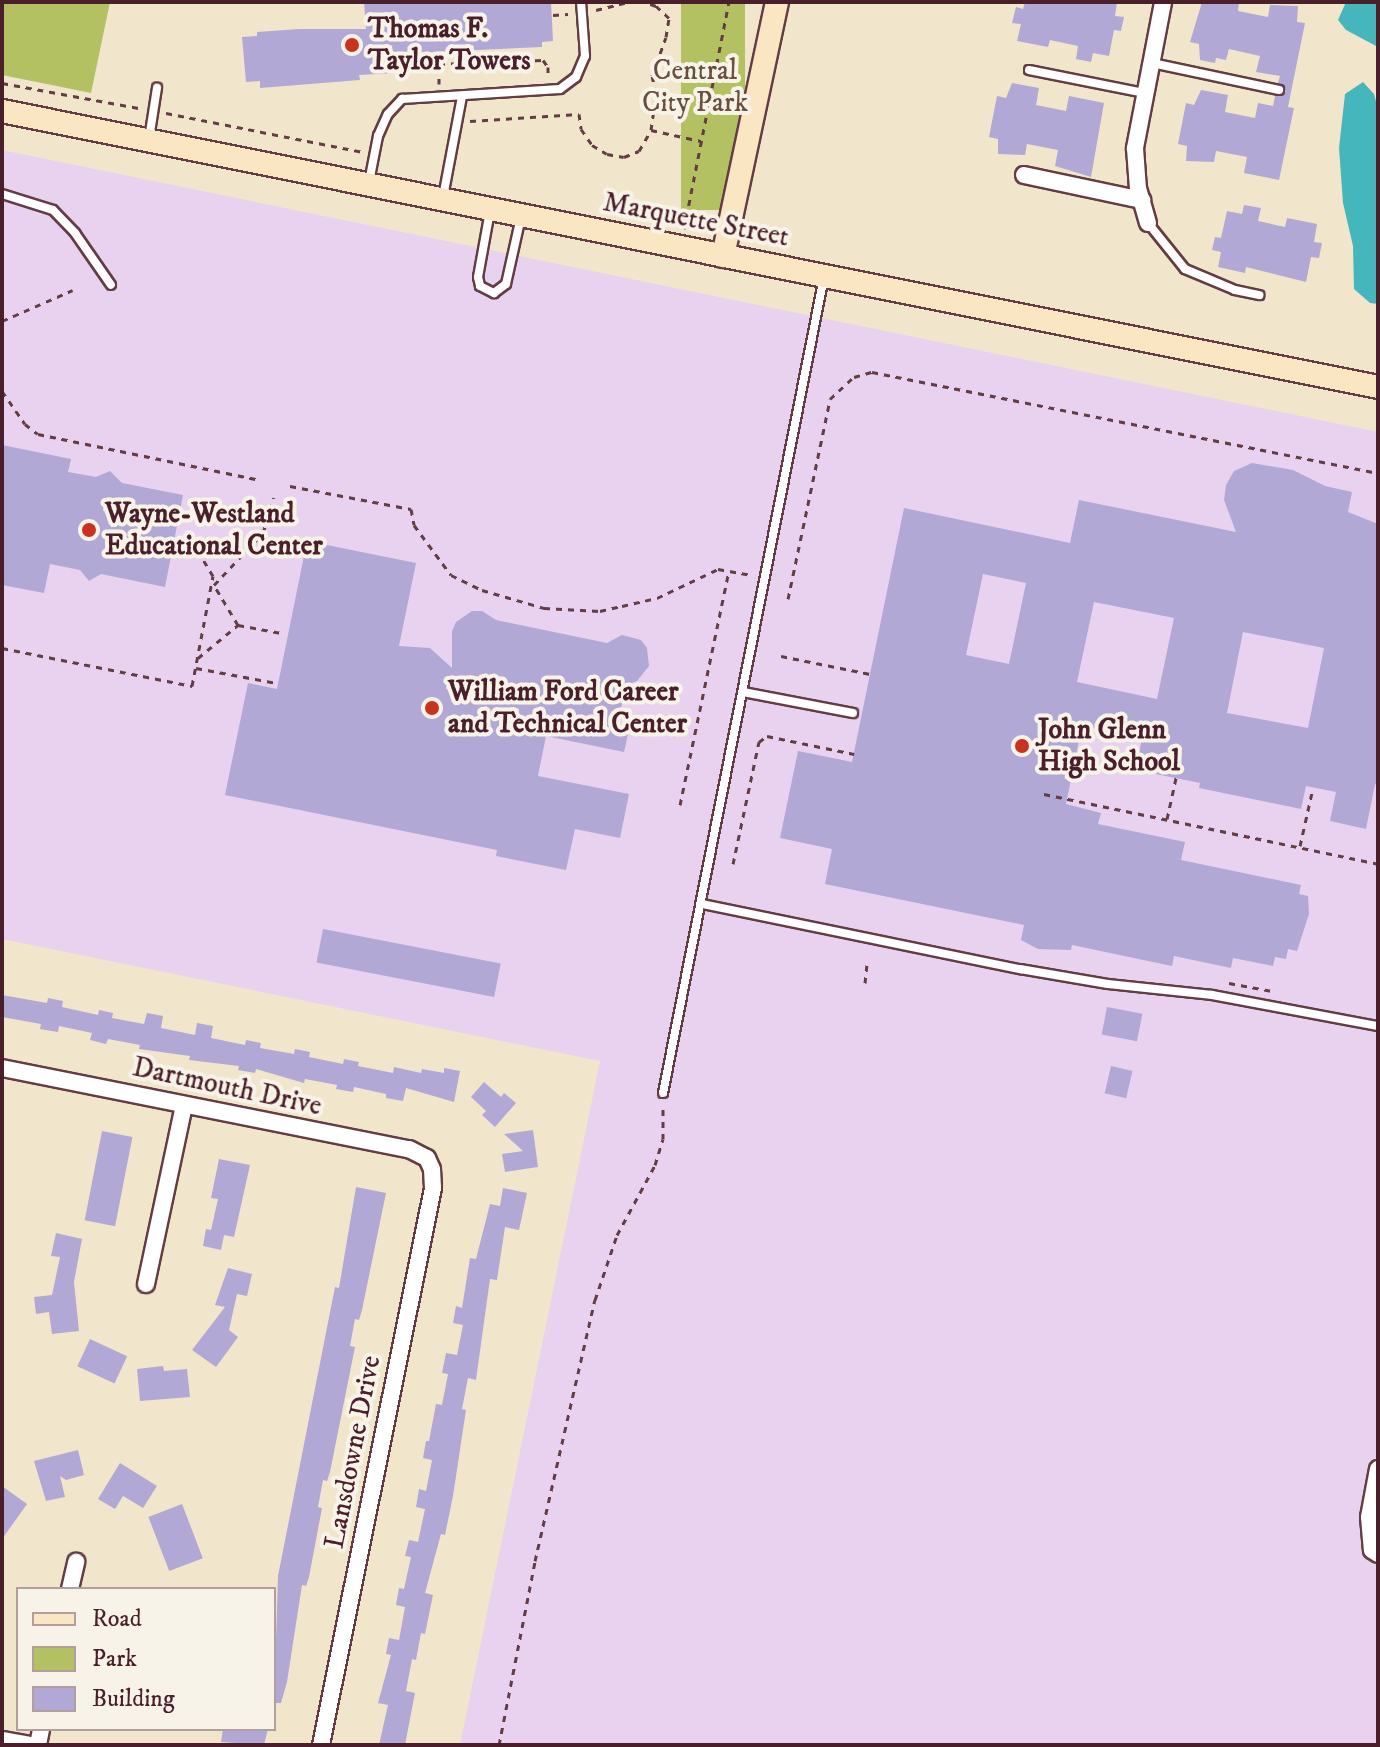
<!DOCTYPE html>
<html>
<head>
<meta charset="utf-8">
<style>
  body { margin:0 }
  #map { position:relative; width:1380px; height:1747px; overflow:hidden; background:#f1e6cc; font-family:"IM FELL DW Pica",serif }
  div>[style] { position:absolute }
  .built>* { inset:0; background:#e8d2ef }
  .green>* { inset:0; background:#b3c163; transform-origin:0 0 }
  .water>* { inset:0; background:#46b6bd }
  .building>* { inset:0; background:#b1a8d6; transform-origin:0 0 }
  .path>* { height:3px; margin-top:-1.5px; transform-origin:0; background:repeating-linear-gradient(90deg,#633d43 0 6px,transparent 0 12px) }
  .roads { filter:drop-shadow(2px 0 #633d43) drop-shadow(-2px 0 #633d43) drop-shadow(0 2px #633d43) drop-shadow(0 -2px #633d43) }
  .lane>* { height:8px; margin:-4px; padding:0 4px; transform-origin:4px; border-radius:4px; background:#fff }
  .street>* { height:16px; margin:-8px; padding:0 8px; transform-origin:8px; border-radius:8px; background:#fff }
  .secondary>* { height:22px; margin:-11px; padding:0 11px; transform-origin:11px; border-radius:11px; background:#fbe6c4 }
  .dots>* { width:22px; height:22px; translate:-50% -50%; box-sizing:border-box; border:4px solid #f7f3e8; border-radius:50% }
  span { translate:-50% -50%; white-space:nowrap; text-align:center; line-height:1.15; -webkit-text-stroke:8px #f7f3e8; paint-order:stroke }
  .poi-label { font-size:28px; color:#4a1f2b; font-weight:700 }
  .left { translate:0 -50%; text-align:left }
  .park-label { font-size:28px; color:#6a503c }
  .street-label { font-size:28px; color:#4a1f2b }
  .frame { position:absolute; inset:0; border:4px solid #4a1f2b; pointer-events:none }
  .legend { position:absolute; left:16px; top:1587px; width:260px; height:144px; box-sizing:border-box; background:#f7f3e8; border:2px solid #b29e9c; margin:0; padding:10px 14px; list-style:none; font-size:24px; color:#4a1f2b }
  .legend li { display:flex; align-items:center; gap:16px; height:40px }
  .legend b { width:40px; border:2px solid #b29e9c }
</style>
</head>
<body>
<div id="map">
  <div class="built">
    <i style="clip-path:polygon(2px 150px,1378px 432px,1378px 1745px,460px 1745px,600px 1061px,2px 939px)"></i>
  </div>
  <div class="green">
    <i style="clip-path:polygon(2px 2px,110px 2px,91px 93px,2px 75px)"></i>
    <i style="left:681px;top:2px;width:64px;height:208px"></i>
  </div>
  <div class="water">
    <i style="clip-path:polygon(1346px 2px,1378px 2px,1378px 47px,1346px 30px,1338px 20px)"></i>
    <i style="clip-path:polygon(1363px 82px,1374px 94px,1378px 109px,1378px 304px,1370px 303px,1354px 289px,1353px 246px,1343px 203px,1339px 148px,1345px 94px)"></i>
  </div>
  <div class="building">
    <i style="clip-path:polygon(364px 2px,551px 2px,553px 41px,542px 42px,542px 47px,393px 54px,394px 73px,359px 75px,360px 80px,260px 88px,260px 81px,246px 82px,242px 37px,257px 36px,257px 32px,299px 29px,366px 29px)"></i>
    <i style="clip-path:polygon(1025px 2px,1117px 2px,1115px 16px,1124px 17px,1121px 31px,1114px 30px,1109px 56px,1093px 53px,1091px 62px,1076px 59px,1078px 46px,1050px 40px,1048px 47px,1017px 41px,1021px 24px,1012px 23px,1016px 7px,1023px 9px)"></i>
    <i style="clip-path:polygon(1202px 2px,1239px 2px,1238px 11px,1268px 17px,1270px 5px,1298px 6px,1297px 22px,1305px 23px,1288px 107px,1294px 108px,1279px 180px,1244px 173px,1247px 157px,1216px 151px,1214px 162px,1186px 161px,1187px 146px,1178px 144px,1186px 103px,1194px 105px,1201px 90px,1228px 95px,1225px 112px,1255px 118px,1258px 103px,1273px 106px,1275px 96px,1282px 96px,1286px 91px,1278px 83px,1280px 76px,1256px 72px,1260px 56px,1229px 49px,1226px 60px,1216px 58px,1215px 63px,1200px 60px,1199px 44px,1190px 42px)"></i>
    <i style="clip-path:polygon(1012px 83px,1039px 88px,1036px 105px,1066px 111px,1069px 96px,1104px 103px,1091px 177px,1055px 166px,1058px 150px,1027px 144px,1025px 155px,998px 154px,998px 139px,989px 137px,997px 96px,1006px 98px)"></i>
    <i style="clip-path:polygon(1244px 205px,1261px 208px,1258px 221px,1285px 227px,1287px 218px,1317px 224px,1314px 242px,1322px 243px,1319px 258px,1311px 257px,1306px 282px,1246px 267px,1245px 273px,1218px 267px,1221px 252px,1212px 250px,1215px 237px,1221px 238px,1227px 211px,1242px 214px)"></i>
    <i style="clip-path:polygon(2px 445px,71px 459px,68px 472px,96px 477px,110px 471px,122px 483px,183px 495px,165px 587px,101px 574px,89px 581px,80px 570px,50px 564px,44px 593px,2px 585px)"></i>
    <i style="clip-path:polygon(evenodd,1252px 463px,1293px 470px,1325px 486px,1352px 492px,1348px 512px,1378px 524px,1378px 785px,1375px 784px,1366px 829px,1330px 821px,1336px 792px,1306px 786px,1301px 809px,1199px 788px,1200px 783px,1136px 770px,1142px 738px,1082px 726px,1066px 804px,1101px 813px,1098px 824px,1185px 842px,1181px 860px,1301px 885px,1299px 894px,1308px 896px,1309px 914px,1297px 951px,1288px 949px,1286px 959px,1275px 957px,1273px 966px,1233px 958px,1231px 968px,1174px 956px,1172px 966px,1072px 945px,1071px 950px,1038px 949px,1021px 940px,1024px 925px,825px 884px,832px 849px,780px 838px,798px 751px,852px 762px,904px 508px,1070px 543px,1079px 500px,1236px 532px,1224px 500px,1226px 485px,1234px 471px,1252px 463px,983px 574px,1026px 583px,1009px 664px,966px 655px,983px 574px,1252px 463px,1094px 602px,1174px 618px,1157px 699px,1077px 682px,1094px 602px,1252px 463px,1243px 632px,1324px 648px,1308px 728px,1227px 713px,1243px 632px)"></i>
    <i style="clip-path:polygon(307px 541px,416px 563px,399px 646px,430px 648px,452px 668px,452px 631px,456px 622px,472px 611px,482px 611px,496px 620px,607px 643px,622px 635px,641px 640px,647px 648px,649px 666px,637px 681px,626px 685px,617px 727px,629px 730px,624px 752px,546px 736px,538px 776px,629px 794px,620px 838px,575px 829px,566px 870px,496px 856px,497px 850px,225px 795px,248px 683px,277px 689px)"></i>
    <i style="left:323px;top:929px;width:181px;height:34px;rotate:11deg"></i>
    <i style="clip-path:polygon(2px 995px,47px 1003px,48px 998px,63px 1001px,62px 1007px,98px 1015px,99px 1010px,113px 1013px,112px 1018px,144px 1024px,147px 1013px,163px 1016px,161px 1028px,195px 1035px,197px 1023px,213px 1026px,211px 1038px,245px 1045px,246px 1040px,261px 1043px,260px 1048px,294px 1054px,295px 1049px,310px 1052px,309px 1057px,343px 1064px,344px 1059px,359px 1062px,358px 1066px,393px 1073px,394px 1067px,421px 1073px,422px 1069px,444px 1073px,444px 1068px,460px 1071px,454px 1102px,406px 1088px,403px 1101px,386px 1098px,386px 1094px,354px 1087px,353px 1092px,336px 1089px,337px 1085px,305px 1079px,304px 1083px,256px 1069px,255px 1073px,238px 1070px,239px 1066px,189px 1060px,190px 1056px,139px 1049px,140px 1045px,108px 1039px,106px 1044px,90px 1040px,92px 1033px,59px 1026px,58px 1032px,40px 1029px,41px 1024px,2px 1017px)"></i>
    <i style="left:1107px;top:1007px;width:36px;height:28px;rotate:11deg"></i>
    <i style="left:1111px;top:1066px;width:22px;height:28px;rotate:13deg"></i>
    <i style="clip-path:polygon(484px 1082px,501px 1097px,504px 1093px,516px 1103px,495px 1127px,482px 1115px,486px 1111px,471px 1097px)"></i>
    <i style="clip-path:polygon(533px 1130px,538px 1167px,505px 1172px,502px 1154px,523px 1151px,504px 1134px)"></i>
    <i style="left:102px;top:1131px;width:31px;height:91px;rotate:11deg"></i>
    <i style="clip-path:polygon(219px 1159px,250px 1165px,234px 1237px,224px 1235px,221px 1250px,203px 1246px,206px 1229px,211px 1230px,218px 1199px,211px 1198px)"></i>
    <i style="clip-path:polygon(356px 1187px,386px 1193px,362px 1310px,359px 1320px,355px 1319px,350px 1346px,355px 1347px,330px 1472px,327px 1481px,323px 1480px,318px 1507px,322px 1508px,309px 1577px,306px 1586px,302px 1585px,287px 1682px,281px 1703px,274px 1703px,278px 1576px,335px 1287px,339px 1288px)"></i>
    <i style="clip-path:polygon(503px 1188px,527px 1193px,519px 1230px,505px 1227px,497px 1280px,490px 1279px,476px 1380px,468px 1378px,462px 1409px,466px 1410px,453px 1496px,445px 1535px,441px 1534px,425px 1593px,433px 1595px,425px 1634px,421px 1633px,416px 1660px,412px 1659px,406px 1691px,415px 1693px,405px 1745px,379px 1745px,388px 1705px,378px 1703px,391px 1655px,386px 1654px,389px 1638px,399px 1640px,405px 1607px,396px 1605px,399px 1588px,404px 1589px,411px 1557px,405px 1556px,409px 1540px,418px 1542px,425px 1509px,416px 1507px,419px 1489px,426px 1491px,432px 1460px,423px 1458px,426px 1441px,429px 1441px,436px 1404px,442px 1405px,448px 1374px,442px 1373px,446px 1353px,457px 1355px,463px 1325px,453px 1323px,456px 1306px,462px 1308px,470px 1258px,476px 1259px,490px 1204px,500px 1206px)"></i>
    <i style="clip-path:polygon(56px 1233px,82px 1239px,74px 1282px,79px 1331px,52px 1334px,49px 1312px,36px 1314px,34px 1297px,52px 1295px,60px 1257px,51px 1256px)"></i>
    <i style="clip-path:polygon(228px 1268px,252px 1274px,247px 1296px,237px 1294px,229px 1330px,238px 1337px,216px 1367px,192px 1350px,225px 1307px,215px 1305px)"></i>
    <i style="left:90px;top:1339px;width:41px;height:30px;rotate:25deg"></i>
    <i style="clip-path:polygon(163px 1366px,164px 1371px,187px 1369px,190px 1397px,140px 1401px,137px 1369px)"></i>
    <i style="clip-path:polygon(78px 1450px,84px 1475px,66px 1480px,60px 1476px,65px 1497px,46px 1501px,34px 1461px)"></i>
    <i style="clip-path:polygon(120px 1463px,157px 1486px,143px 1508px,123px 1496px,115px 1509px,98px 1499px)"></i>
    <i style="clip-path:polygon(2px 1486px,27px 1504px,2px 1539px)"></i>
    <i style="left:182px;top:1504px;width:58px;height:36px;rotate:69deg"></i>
    <i style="clip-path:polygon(223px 1729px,268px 1729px,264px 1745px,221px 1742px)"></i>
  </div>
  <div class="path">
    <i style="left:596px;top:10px;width:33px;rotate:-14deg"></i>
    <i style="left:553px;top:15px;width:15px;rotate:-4deg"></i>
    <i style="left:2px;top:83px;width:143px;rotate:10.4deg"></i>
    <i style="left:439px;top:84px;width:20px;rotate:-90deg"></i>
    <i style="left:439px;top:64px;width:104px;rotate:-2.2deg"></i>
    <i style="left:543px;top:60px;width:9px;rotate:54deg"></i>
    <i style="left:548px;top:67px;width:11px;rotate:90deg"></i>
    <i style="left:166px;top:113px;width:201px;rotate:11.2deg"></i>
    <i style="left:470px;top:121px;width:109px;rotate:-3.7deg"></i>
    <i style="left:579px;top:114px;width:15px;rotate:82deg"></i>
    <i style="left:581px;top:129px;width:19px;rotate:55deg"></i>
    <i style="left:592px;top:145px;width:17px;rotate:31deg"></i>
    <i style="left:607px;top:154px;width:17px;rotate:10deg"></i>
    <i style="left:624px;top:157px;width:16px;rotate:-22deg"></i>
    <i style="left:639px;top:151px;width:24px;rotate:-60deg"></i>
    <i style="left:651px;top:130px;width:37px;rotate:-82deg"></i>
    <i style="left:656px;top:93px;width:17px;rotate:-103deg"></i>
    <i style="left:652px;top:76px;width:41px;rotate:-70.3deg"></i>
    <i style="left:666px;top:37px;width:19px;rotate:-81deg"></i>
    <i style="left:669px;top:18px;width:18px;rotate:-137deg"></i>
    <i style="left:656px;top:6px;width:12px;rotate:-160deg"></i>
    <i style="left:651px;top:130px;width:51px;rotate:12.4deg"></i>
    <i style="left:684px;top:229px;width:231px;rotate:-78.8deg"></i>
    <i style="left:2px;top:321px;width:77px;rotate:-23.6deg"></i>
    <i style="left:2px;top:391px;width:40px;rotate:55.1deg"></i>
    <i style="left:25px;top:424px;width:16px;rotate:38deg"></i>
    <i style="left:38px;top:434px;width:227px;rotate:11.7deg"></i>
    <i style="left:290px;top:486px;width:123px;rotate:10.8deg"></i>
    <i style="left:411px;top:509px;width:16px;rotate:79deg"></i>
    <i style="left:414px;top:525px;width:62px;rotate:53.5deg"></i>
    <i style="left:451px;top:575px;width:34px;rotate:26deg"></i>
    <i style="left:482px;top:590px;width:65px;rotate:16.2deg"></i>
    <i style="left:544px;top:608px;width:56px;rotate:3.1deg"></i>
    <i style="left:600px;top:611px;width:23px;rotate:-13deg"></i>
    <i style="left:622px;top:606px;width:36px;rotate:-13deg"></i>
    <i style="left:657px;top:598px;width:68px;rotate:-25.4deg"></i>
    <i style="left:718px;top:569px;width:34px;rotate:10deg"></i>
    <i style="left:788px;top:599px;width:204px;rotate:-78.1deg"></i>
    <i style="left:830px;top:399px;width:33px;rotate:-43deg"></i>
    <i style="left:854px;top:377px;width:19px;rotate:-16deg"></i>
    <i style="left:872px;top:372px;width:516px;rotate:11.29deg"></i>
    <i style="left:238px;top:625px;width:44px;rotate:10.5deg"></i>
    <i style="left:2px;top:648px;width:194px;rotate:11.3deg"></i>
    <i style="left:192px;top:686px;width:112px;rotate:-79.2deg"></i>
    <i style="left:213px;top:576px;width:23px;rotate:-121deg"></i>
    <i style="left:201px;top:556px;width:29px;rotate:-155deg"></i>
    <i style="left:781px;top:656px;width:91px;rotate:11.4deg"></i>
    <i style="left:198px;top:658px;width:52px;rotate:-39.5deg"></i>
    <i style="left:238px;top:625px;width:47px;rotate:-121deg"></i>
    <i style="left:214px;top:585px;width:71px;rotate:-46.7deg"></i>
    <i style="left:263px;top:533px;width:37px;rotate:-73deg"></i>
    <i style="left:196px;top:668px;width:82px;rotate:10.5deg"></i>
    <i style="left:1044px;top:794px;width:341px;rotate:11.8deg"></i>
    <i style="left:680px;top:805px;width:239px;rotate:-78.2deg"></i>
    <i style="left:1167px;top:819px;width:60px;rotate:-77.6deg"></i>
    <i style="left:1300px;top:846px;width:59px;rotate:-77.4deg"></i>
    <i style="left:733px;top:864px;width:125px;rotate:-78deg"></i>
    <i style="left:759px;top:742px;width:10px;rotate:-37deg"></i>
    <i style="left:767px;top:736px;width:89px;rotate:11.7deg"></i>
    <i style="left:865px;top:983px;width:19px;rotate:-84deg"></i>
    <i style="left:1229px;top:983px;width:44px;rotate:10.5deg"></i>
    <i style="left:499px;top:1745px;width:187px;rotate:-78.9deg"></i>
    <i style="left:535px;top:1561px;width:268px;rotate:-77.1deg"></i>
    <i style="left:595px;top:1300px;width:69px;rotate:-71.3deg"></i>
    <i style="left:617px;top:1235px;width:80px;rotate:-61.5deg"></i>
    <i style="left:655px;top:1165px;width:27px;rotate:-73deg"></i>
    <i style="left:663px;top:1139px;width:34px;rotate:-90deg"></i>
  </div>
  <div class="roads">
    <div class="lane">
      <i style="left:1152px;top:63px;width:130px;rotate:12deg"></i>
      <i style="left:1029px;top:70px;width:117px;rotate:11.3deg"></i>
      <i style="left:149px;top:139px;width:52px;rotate:-81.1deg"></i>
      <i style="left:369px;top:182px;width:47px;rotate:-78.9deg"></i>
      <i style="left:378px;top:136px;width:24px;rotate:-66deg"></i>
      <i style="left:388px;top:114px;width:21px;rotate:-47deg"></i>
      <i style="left:402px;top:99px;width:158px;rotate:-3.6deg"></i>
      <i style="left:560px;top:89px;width:20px;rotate:-37deg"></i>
      <i style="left:576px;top:77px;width:23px;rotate:-67deg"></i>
      <i style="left:585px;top:56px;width:54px;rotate:-94.2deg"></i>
      <i style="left:2px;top:194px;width:53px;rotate:17.4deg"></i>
      <i style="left:53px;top:210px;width:32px;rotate:46deg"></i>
      <i style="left:75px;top:233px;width:63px;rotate:55.3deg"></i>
      <i style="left:443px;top:197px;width:103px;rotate:-79.3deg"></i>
      <i style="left:490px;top:211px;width:67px;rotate:100.3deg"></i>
      <i style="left:478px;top:277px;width:9px;rotate:77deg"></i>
      <i style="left:480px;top:286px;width:16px;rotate:27deg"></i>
      <i style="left:494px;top:293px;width:15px;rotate:-37deg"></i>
      <i style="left:506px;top:284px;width:69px;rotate:-77.4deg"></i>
      <i style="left:1148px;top:223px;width:59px;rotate:51.2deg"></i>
      <i style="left:1185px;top:269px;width:54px;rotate:22.8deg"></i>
      <i style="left:1235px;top:290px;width:25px;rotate:12deg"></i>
      <i style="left:743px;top:692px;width:112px;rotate:10.8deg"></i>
      <i style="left:702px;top:904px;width:325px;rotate:11.6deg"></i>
      <i style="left:1020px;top:969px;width:89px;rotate:9.7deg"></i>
      <i style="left:1108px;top:984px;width:105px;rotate:6deg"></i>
      <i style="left:1212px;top:995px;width:169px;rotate:10.6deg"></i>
      <i style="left:663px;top:1093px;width:832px;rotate:-78.84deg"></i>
    </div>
    <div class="street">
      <i style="left:1024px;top:175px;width:121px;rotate:12deg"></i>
      <i style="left:1148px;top:223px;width:35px;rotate:-106deg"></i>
      <i style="left:1138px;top:189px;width:41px;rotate:-94.2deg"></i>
      <i style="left:1135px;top:148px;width:149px;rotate:-79.1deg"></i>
      <i style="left:2px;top:1068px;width:415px;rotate:11.3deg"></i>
      <i style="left:409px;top:1149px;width:20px;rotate:27deg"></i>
      <i style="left:427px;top:1158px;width:12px;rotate:66deg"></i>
      <i style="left:432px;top:1169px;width:19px;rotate:87deg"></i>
      <i style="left:433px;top:1188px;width:568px;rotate:101.37deg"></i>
      <i style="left:146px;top:1284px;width:183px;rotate:-78deg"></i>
      <i style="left:1378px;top:1469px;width:49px;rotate:100.6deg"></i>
      <i style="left:1369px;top:1517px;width:33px;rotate:85deg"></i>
      <i style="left:1372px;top:1550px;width:7px;rotate:34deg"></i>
      <i style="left:70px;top:1589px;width:28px;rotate:-77deg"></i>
      <i style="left:2px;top:1740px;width:27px;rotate:10deg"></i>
      <i style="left:38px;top:1745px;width:16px;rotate:-79deg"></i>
    </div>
    <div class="secondary">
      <i style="left:2px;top:111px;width:1403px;rotate:11.34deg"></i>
      <i style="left:723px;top:256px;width:260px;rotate:-78deg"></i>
    </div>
  </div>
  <div class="dots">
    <i style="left:352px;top:45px;background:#c8321e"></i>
    <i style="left:89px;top:530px;background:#c8321e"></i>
    <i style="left:432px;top:708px;background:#c8321e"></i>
    <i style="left:1022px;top:746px;background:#c8321e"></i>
  </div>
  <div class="poi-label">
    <span class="left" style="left:368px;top:45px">Thomas F.<br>Taylor Towers</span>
    <span class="left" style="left:105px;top:530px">Wayne-Westland<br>Educational Center</span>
    <span class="left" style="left:448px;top:708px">William Ford Career<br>and Technical Center</span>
    <span class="left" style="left:1038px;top:746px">John Glenn<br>High School</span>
  </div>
  <div class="park-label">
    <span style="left:695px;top:87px">Central<br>City Park</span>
  </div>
  <div class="street-label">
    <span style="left:696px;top:220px;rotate:11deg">Marquette Street</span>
    <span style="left:227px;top:1087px;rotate:12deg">Dartmouth Drive</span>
    <span style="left:353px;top:1452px;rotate:-79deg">Lansdowne Drive</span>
  </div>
  <div class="frame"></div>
  <ul class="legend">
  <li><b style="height:10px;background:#fbe6c4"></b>Road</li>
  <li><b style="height:22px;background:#b3c163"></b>Park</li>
  <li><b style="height:22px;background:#b1a8d6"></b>Building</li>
  </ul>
</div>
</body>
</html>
